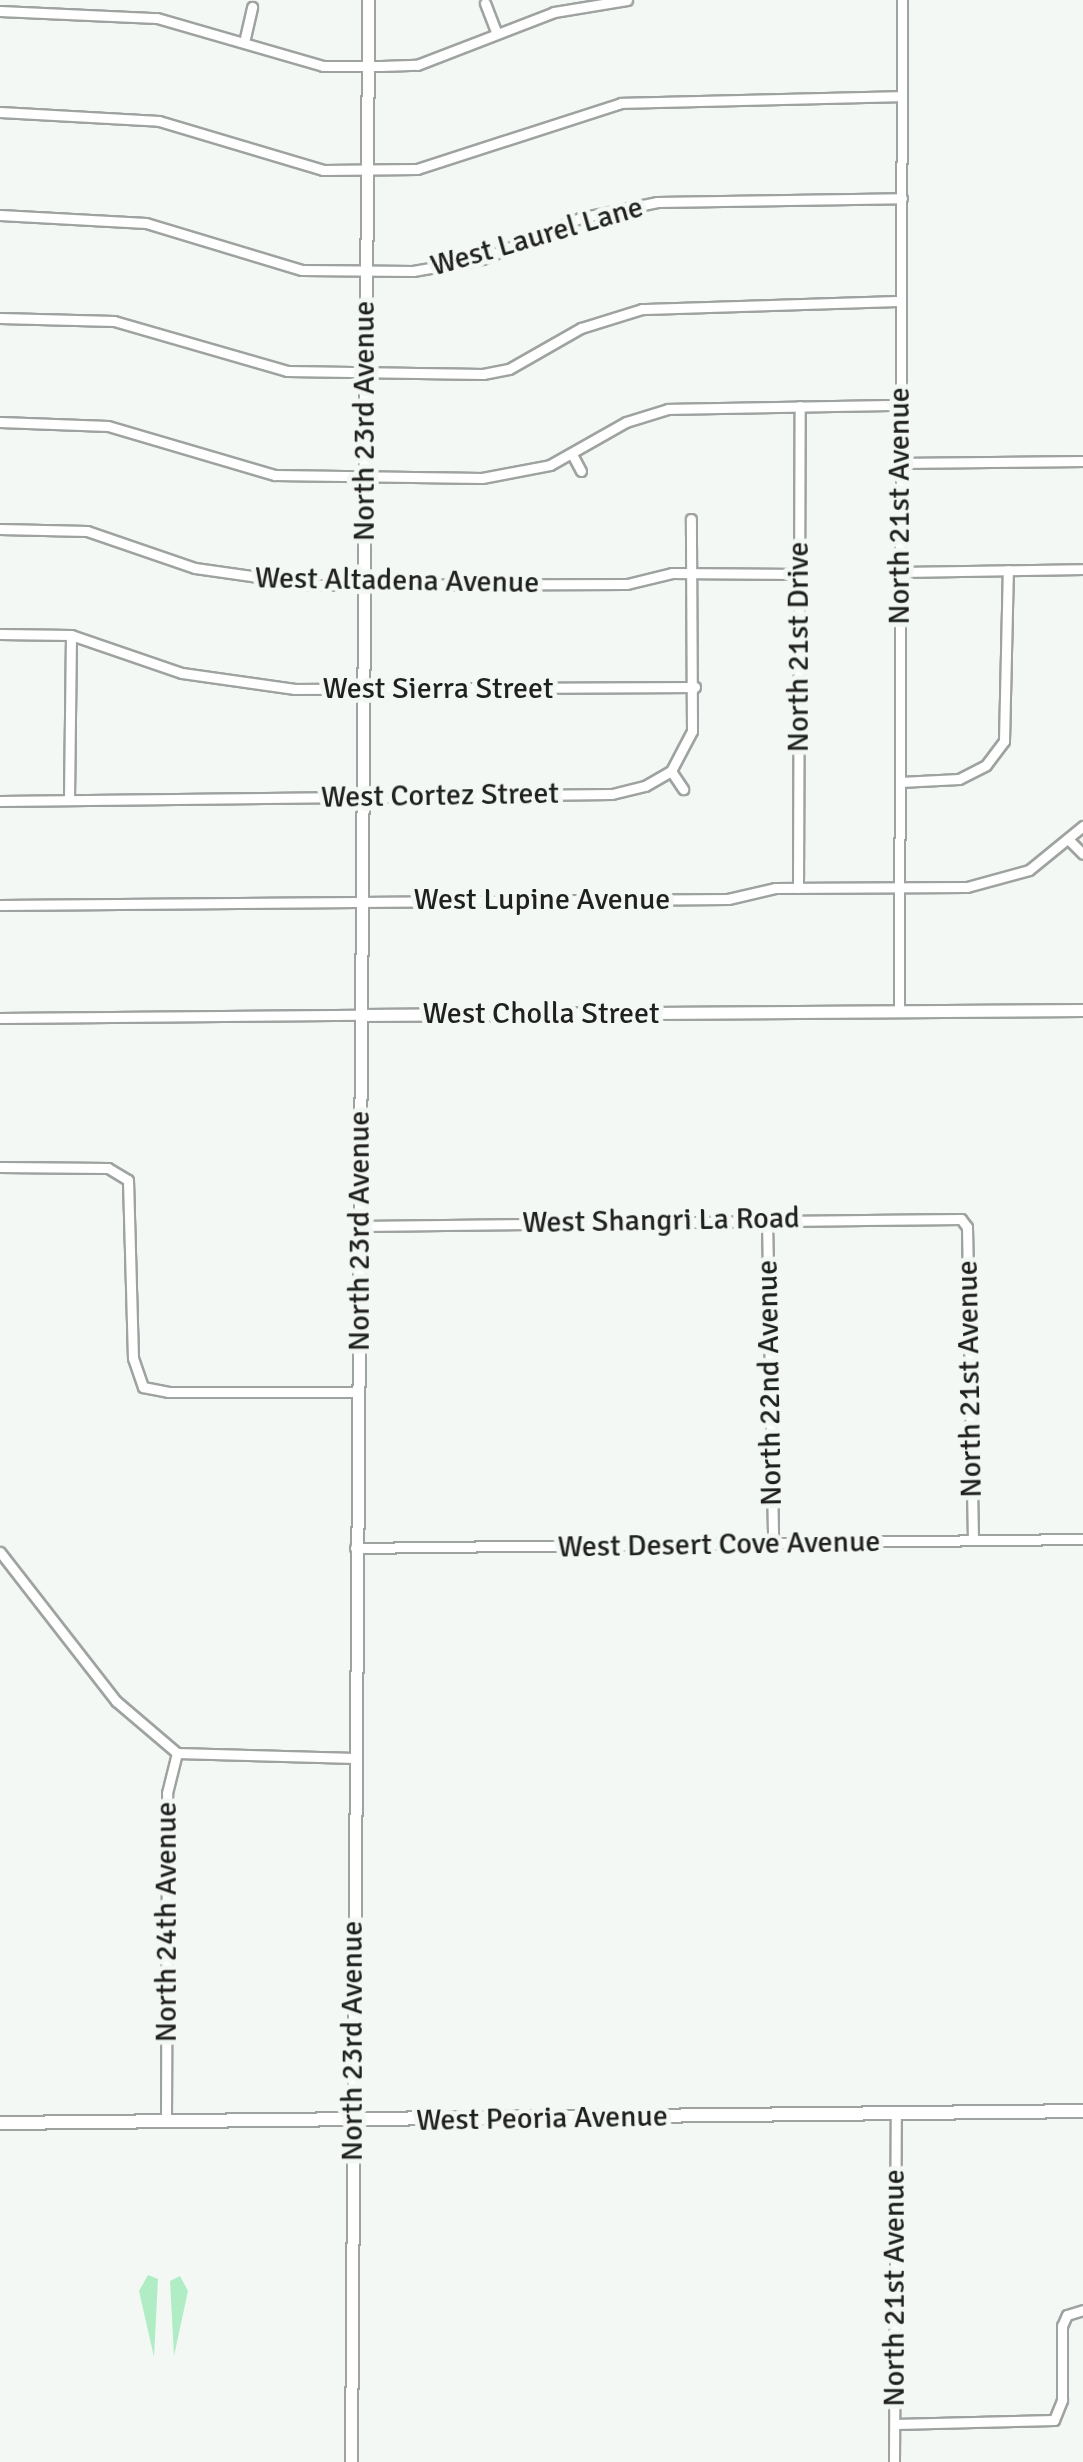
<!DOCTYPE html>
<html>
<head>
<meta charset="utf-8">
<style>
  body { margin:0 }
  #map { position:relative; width:1083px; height:2462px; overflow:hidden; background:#f4f8f5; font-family:Signika,sans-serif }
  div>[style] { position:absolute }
  .green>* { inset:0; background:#b0edc5 }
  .roads { filter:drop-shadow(2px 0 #9fa3a0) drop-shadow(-2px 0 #9fa3a0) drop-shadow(0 2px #9fa3a0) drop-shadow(0 -2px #9fa3a0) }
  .minor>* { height:9px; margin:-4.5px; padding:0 4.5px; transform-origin:4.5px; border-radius:4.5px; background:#fff }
  .tertiary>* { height:11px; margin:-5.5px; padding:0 5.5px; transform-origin:5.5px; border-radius:5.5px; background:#fff }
  .secondary>* { height:12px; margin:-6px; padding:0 6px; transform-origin:6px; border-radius:6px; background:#fff }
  span { translate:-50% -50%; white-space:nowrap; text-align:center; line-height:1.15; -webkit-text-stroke:10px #f4f8f5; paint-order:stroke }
  .street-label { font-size:30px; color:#1f201f }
</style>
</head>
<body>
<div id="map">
  <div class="green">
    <i style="clip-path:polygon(148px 2275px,158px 2279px,154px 2357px,139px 2291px)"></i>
    <i style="clip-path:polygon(180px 2276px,188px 2291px,174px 2356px,170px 2281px)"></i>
  </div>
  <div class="roads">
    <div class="minor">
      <i style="left:485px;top:3px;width:30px;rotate:69deg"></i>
      <i style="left:0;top:11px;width:157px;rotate:2.6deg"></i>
      <i style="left:157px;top:18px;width:173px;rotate:16.1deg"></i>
      <i style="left:323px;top:66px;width:58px"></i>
      <i style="left:381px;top:66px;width:36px;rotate:-2deg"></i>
      <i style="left:417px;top:65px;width:147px;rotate:-21.1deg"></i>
      <i style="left:554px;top:12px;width:74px;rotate:-9.3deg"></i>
      <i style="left:245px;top:38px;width:32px;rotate:-77deg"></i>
      <i style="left:0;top:112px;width:159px;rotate:3.2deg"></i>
      <i style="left:159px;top:121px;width:171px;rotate:16.6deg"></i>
      <i style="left:323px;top:170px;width:94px;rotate:-0.6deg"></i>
      <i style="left:417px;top:169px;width:214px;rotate:-17.9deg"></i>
      <i style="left:621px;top:103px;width:281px;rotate:-1.4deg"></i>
      <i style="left:0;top:215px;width:146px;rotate:3.1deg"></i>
      <i style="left:146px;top:223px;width:163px;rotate:16.8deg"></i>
      <i style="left:302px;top:270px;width:111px;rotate:0.5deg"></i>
      <i style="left:413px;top:271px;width:70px;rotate:-9.9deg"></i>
      <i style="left:482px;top:259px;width:106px;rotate:-22.7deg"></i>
      <i style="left:580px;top:218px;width:79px;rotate:-11.7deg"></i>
      <i style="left:657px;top:202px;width:245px;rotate:-0.9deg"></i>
      <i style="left:0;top:318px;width:114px;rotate:1.5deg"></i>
      <i style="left:114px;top:321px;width:180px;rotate:16.1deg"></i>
      <i style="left:287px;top:371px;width:196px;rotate:0.9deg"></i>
      <i style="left:483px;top:374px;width:26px;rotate:-11deg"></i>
      <i style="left:509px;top:369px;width:83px;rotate:-29.7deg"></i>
      <i style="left:581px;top:328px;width:64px;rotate:-17.3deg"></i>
      <i style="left:642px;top:309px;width:259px;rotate:-1.8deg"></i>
      <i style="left:0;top:422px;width:108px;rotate:2.1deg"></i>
      <i style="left:108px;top:426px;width:174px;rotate:16.4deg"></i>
      <i style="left:275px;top:475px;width:207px;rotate:0.8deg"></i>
      <i style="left:482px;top:478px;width:69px;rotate:-10.8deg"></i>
      <i style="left:550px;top:465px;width:87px;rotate:-29.5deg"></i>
      <i style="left:626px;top:422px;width:44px;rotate:-17.2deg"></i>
      <i style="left:668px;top:409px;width:232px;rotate:-1deg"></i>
      <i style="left:573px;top:456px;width:17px;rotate:62deg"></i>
      <i style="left:901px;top:463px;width:182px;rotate:-0.6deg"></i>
      <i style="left:0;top:529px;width:87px;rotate:1.3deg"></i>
      <i style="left:87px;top:531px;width:114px;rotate:18.9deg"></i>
      <i style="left:195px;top:568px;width:121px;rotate:8.1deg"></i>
      <i style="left:315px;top:585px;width:312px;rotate:-0.2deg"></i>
      <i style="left:627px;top:584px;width:46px;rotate:-13.7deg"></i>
      <i style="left:672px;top:573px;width:127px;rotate:0.5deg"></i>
      <i style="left:900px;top:572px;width:183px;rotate:-0.9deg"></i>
      <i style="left:0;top:634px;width:71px;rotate:0.8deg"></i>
      <i style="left:71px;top:635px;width:117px;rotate:18.9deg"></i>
      <i style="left:182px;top:673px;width:114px;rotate:8.1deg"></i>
      <i style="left:295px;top:689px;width:400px;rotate:-0.3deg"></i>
      <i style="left:671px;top:771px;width:22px;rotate:56deg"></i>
      <i style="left:900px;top:782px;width:59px;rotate:-2.9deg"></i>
      <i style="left:959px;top:779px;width:30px;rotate:-27deg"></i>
      <i style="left:986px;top:765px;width:30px;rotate:-53deg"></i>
      <i style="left:1004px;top:741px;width:171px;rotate:-88.7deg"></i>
      <i style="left:69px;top:799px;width:164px;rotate:-89.3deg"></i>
      <i style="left:0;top:801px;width:612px;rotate:-0.66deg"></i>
      <i style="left:612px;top:794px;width:34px;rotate:-14deg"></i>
      <i style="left:645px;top:786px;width:30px;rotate:-30deg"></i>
      <i style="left:671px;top:771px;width:45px;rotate:-62.3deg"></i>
      <i style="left:692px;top:731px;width:212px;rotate:-90.3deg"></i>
      <i style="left:1070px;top:841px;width:18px;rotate:45deg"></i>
      <i style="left:798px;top:888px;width:482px;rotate:-89.8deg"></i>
      <i style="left:0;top:905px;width:728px;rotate:-0.47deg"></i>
      <i style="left:728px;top:899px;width:48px;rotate:-13.2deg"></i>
      <i style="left:775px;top:888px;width:192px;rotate:-0.3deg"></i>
      <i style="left:967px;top:887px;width:64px;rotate:-15.3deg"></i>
      <i style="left:1029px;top:870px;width:70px;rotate:-39.2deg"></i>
      <i style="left:899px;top:1012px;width:1012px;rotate:-89.83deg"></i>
      <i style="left:0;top:1018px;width:361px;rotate:-0.5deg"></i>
      <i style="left:0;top:1167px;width:108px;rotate:0.5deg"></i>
      <i style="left:108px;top:1168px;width:23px;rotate:31deg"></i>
      <i style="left:128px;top:1180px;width:178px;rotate:88.4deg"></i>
      <i style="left:133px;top:1358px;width:31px;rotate:71deg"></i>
      <i style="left:143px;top:1387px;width:25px;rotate:11deg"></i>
      <i style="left:168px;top:1392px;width:191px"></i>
      <i style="left:767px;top:1220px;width:325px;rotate:88.9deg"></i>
      <i style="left:360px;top:1226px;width:601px;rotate:-0.67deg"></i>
      <i style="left:961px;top:1219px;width:10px;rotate:53deg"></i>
      <i style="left:967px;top:1227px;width:313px;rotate:88.9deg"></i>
      <i style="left:355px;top:1548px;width:728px;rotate:-0.71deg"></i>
      <i style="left:0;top:1552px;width:189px;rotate:52.1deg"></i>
      <i style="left:116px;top:1701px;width:80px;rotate:40.4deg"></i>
      <i style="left:177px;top:1753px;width:178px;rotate:1.6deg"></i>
      <i style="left:166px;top:2122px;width:329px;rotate:-89.8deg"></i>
      <i style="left:167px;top:1793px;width:41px;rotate:-76deg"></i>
      <i style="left:895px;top:2424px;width:159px;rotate:-1.4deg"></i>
      <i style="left:1054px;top:2420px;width:22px;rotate:-68deg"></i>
      <i style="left:1062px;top:2400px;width:74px;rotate:-90deg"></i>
      <i style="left:1062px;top:2326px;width:12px;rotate:-66deg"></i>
      <i style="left:1067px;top:2315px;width:17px;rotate:-17deg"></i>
      <i style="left:894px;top:2462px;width:348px;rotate:-89.7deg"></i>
    </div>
    <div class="tertiary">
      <i style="left:361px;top:1015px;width:722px;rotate:-0.4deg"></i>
      <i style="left:351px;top:2462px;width:2462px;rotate:-89.6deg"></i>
    </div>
    <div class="secondary">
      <i style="left:0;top:2123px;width:1083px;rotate:-0.63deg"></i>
    </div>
  </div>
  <div class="street-label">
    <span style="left:537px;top:237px;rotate:-16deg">West Laurel Lane</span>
    <span style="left:365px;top:421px;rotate:-90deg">North 23rd Avenue</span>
    <span style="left:900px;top:506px;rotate:-90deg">North 21st Avenue</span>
    <span style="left:397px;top:581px;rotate:1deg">West Altadena Avenue</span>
    <span style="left:799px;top:647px;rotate:-90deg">North 21st Drive</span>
    <span style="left:438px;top:689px">West Sierra Street</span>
    <span style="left:440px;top:796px;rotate:-1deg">West Cortez Street</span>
    <span style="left:542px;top:900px">West Lupine Avenue</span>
    <span style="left:541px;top:1014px">West Cholla Street</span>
    <span style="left:661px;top:1221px;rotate:-1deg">West Shangri La Road</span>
    <span style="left:360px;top:1231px;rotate:-90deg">North 23rd Avenue</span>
    <span style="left:970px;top:1379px;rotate:-91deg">North 21st Avenue</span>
    <span style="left:770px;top:1383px;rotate:-91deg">North 22nd Avenue</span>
    <span style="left:719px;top:1545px;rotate:-1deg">West Desert Cove Avenue</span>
    <span style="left:167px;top:1922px;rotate:-90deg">North 24th Avenue</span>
    <span style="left:353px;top:2041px;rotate:-90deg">North 23rd Avenue</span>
    <span style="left:542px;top:2119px;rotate:-1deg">West Peoria Avenue</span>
    <span style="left:895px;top:2288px;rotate:-90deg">North 21st Avenue</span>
  </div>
</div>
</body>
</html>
